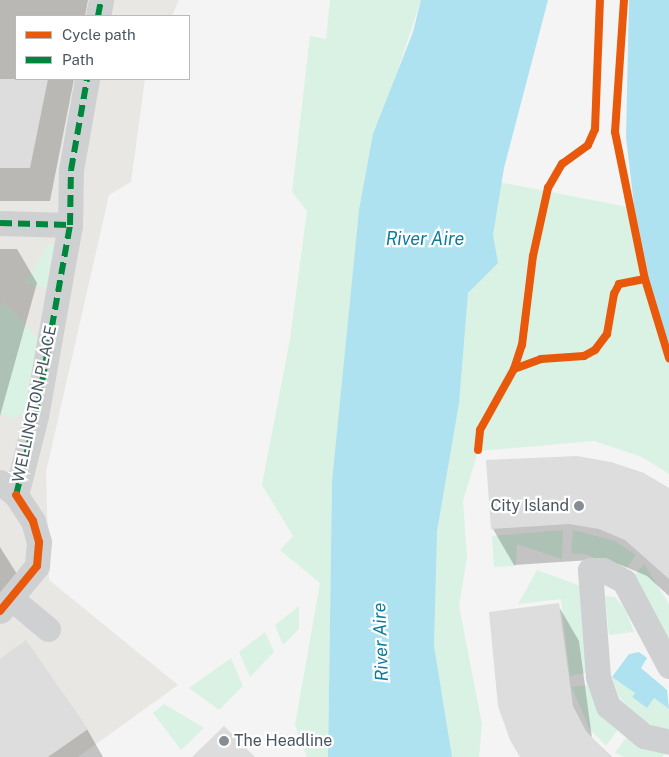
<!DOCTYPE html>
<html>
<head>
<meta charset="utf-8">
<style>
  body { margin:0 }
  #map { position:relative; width:669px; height:757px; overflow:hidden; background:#f4f4f4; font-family:"Public Sans",sans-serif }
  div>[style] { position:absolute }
  .commercial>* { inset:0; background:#e8e7e3 }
  .green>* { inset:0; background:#d9f2e3 }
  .water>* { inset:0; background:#aee2f0 }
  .shadow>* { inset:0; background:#0003 }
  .building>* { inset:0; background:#ddddde }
  .minor>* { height:25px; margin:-12.5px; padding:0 12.5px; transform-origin:12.5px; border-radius:12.5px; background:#ced0d2 }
  .quiet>* { height:6px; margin-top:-3px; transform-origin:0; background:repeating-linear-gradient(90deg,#00873e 0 12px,transparent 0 18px) }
  .cycleway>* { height:8px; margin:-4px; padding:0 4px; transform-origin:4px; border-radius:4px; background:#e8590c }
  .dots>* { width:14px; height:14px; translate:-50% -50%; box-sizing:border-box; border:2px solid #fff; border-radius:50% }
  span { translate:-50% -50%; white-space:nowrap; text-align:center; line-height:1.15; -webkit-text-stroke:4.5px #fff; paint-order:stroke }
  .street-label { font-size:16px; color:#4a5661 }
  .poi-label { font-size:16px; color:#4a5661 }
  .right { translate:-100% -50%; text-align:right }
  .left { translate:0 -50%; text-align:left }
  .water-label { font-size:18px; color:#0c7c9b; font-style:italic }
  .legend { position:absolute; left:15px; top:15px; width:175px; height:65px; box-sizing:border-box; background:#fff; border:1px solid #b7bbc0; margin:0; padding:6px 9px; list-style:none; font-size:15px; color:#4a5661 }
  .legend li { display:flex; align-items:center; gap:10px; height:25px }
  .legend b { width:25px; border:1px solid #b7bbc0 }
</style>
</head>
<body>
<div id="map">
  <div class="commercial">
    <i style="clip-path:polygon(0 0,179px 0,172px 16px,16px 16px,16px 79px,145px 79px,131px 182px,109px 195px,46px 472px,49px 580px,178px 685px,78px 757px,0 757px)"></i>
  </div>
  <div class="green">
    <i style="clip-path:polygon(330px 0,421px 0,369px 157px,669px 215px,655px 300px,669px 344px,669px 474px,642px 457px,594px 441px,478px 451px,463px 501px,467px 557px,459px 606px,482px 724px,479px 757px,448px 757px,358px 223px,332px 481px,328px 757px,307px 757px,295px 725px,320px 583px,280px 550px,293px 536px,262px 485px,290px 339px,307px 211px,292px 192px,310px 36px,326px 39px)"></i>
    <i style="clip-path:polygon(48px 244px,58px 247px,52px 290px,25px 283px)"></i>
    <i style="clip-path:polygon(3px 301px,41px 342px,31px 412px,13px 418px,0 413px,0 312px)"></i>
    <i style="clip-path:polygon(563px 530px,562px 559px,517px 544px,516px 566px,494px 567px,492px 536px)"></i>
    <i style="clip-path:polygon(573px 530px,615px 541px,636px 555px,622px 574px,589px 555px,571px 553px)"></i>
    <i style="clip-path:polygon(644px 564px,669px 604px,669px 637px,663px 640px,630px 580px)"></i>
    <i style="clip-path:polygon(537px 570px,581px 586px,589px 672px,570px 676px,561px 599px,518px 604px)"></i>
    <i style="clip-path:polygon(605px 596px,615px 597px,625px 609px,634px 632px,609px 635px)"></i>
    <i style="clip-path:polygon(299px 606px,299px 629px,283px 645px,275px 625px)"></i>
    <i style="clip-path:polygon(265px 632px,274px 652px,250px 677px,239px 652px)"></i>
    <i style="clip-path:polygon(231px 658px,243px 686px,219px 710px,189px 688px)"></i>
    <i style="clip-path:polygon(612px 677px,635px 693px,632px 697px,647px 708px,654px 698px,669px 709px,669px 730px,660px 730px,636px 716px,619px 697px)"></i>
    <i style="clip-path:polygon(591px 684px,618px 729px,606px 746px,589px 728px,572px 687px)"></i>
    <i style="clip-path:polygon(164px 704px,204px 728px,181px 750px,153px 713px)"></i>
    <i style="clip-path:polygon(628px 735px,665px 749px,663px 757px,624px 757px,615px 753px)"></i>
  </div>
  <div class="water">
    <i style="clip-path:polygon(421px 0,548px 0,504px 168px,493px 235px,498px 263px,468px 293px,459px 403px,437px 531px,434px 646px,452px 757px,328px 757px,332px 481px,359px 210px,373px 134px,413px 32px)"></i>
    <i style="clip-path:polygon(629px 0,669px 0,669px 344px,649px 278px,634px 205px,626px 138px)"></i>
    <i style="clip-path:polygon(639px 652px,647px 658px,641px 668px,667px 690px,669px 709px,654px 698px,647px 708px,632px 697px,635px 693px,612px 677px,629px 654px)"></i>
  </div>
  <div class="shadow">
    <i style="clip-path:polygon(0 0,88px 0,85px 16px,16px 16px,16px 79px,74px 79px,50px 201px,0 201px)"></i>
    <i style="clip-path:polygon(0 249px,17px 249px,37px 283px,0 416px)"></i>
    <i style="clip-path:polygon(487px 461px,669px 489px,669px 596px,647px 576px,621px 565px,591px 560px,514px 565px,493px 529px)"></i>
    <i style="clip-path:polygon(0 547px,22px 582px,0 604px)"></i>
    <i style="clip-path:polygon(558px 605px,579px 641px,592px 738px,612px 757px,521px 757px)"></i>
    <i style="clip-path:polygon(0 660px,87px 729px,103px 757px,0 757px)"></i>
  </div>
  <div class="building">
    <i style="clip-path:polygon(0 79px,48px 79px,30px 168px,0 168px)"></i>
    <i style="clip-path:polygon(577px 456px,611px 462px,644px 473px,669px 488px,669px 579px,625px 540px,599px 529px,569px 524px,491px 529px,486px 460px)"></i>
    <i style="clip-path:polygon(559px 603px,573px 706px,586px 731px,611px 757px,520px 757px,510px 740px,498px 706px,489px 612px)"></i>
    <i style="clip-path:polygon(26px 640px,88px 729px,48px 757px,0 757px,0 659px)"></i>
    <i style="clip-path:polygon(224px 726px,255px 757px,192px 757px)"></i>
  </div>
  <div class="minor">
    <i style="left:98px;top:16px;width:16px;rotate:-79deg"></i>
    <i style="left:0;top:223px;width:70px;rotate:1.6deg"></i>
    <i style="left:0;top:482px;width:21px;rotate:39deg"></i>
    <i style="left:16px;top:495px;width:31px;rotate:57deg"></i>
    <i style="left:33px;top:521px;width:22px;rotate:74deg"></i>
    <i style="left:39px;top:542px;width:24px;rotate:95deg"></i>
    <i style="left:37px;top:566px;width:58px;rotate:129.4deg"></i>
    <i style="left:16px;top:495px;width:81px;rotate:-75.8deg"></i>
    <i style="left:36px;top:416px;width:194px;rotate:-79.9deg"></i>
    <i style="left:70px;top:225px;width:55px;rotate:-89deg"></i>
    <i style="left:71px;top:170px;width:92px;rotate:-80deg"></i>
    <i style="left:12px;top:599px;width:47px;rotate:39.8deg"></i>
    <i style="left:669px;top:666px;width:96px;rotate:-117.9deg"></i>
    <i style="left:624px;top:581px;width:24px;rotate:-152deg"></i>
    <i style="left:603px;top:570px;width:13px;rotate:180deg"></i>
    <i style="left:590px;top:570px;width:107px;rotate:85.7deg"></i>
    <i style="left:598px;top:677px;width:31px;rotate:71deg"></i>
    <i style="left:608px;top:706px;width:47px;rotate:39.8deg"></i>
    <i style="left:644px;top:736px;width:26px;rotate:13deg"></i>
  </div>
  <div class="quiet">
    <i style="left:98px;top:16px;width:16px;rotate:-79deg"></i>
    <i style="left:0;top:223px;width:70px;rotate:1.6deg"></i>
    <i style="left:16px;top:495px;width:81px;rotate:-75.8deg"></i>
    <i style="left:36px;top:416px;width:194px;rotate:-79.9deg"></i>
    <i style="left:70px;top:225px;width:55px;rotate:-89deg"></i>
    <i style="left:71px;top:170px;width:92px;rotate:-80deg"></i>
  </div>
  <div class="cycleway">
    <i style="left:624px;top:0;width:132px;rotate:93.9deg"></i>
    <i style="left:615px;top:132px;width:150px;rotate:78.5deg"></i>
    <i style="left:645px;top:279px;width:83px;rotate:73.1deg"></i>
    <i style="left:514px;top:369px;width:29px;rotate:-20deg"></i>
    <i style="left:541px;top:359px;width:43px;rotate:-4deg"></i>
    <i style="left:584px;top:356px;width:13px;rotate:-29deg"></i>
    <i style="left:595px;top:350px;width:20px;rotate:-53deg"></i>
    <i style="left:607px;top:334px;width:41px;rotate:-80.1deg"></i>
    <i style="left:614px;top:294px;width:11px;rotate:-63deg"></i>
    <i style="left:619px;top:284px;width:26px;rotate:-11deg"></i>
    <i style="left:478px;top:450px;width:20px;rotate:-84deg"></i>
    <i style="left:480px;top:430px;width:70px;rotate:-60.9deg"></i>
    <i style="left:514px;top:369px;width:25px;rotate:-72deg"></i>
    <i style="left:522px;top:345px;width:90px;rotate:-83deg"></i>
    <i style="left:533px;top:256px;width:70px;rotate:-77.6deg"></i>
    <i style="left:548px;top:188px;width:28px;rotate:-60deg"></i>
    <i style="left:562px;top:164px;width:32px;rotate:-36deg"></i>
    <i style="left:588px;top:145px;width:17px;rotate:-66deg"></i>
    <i style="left:595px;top:129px;width:129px;rotate:-87.8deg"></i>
    <i style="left:0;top:611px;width:58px;rotate:-50.6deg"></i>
    <i style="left:37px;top:566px;width:24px;rotate:-85deg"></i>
    <i style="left:39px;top:542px;width:22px;rotate:-106deg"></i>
    <i style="left:33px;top:521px;width:31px;rotate:-123deg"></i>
  </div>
  <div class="dots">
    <i style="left:579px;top:506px;background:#868d94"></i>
    <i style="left:224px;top:741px;background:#868d94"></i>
  </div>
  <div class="street-label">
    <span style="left:35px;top:404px;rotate:-78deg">WELLINGTON PLACE</span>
  </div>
  <div class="poi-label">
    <span class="right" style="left:569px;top:506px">City Island</span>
    <span class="left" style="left:234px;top:741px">The Headline</span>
  </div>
  <div class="water-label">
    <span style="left:425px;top:239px">River Aire</span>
    <span style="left:381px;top:642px;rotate:-92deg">River Aire</span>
  </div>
  <ul class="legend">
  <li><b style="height:6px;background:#e8590c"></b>Cycle path</li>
  <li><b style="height:6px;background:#00873e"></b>Path</li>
  </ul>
</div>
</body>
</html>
